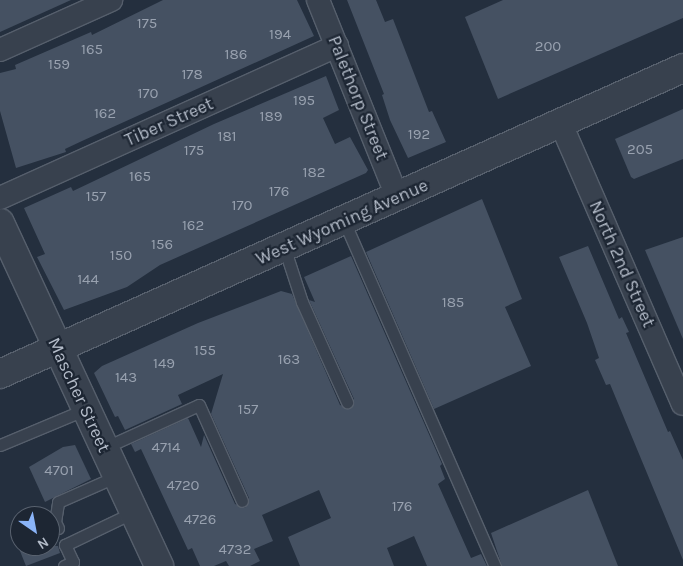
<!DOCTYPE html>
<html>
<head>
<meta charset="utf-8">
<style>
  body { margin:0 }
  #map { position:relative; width:683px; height:566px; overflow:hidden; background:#242f3e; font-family:Karla,sans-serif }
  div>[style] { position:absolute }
  .building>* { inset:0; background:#455162 }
  .roads { filter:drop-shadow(1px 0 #565f6c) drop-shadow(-1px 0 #565f6c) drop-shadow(0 1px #565f6c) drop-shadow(0 -1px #565f6c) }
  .service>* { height:11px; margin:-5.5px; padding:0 5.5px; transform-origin:5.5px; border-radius:5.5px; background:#38414e }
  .minor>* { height:22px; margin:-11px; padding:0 11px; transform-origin:11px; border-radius:11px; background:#38414e }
  .tertiary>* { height:28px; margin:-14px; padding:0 14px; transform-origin:14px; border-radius:14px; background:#38414e }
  span { translate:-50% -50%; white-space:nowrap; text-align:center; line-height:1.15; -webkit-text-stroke:4.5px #1d2633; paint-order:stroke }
  .number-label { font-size:15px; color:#98a1af }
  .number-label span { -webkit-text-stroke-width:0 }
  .street-label { font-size:18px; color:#b4bcc9 }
  .north { position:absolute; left:10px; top:506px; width:50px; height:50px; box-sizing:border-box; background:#1d2633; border:1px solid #59626f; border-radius:50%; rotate:147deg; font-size:14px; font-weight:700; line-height:20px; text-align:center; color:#b4bcc9 }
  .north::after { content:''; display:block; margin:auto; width:18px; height:22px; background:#8ab4f8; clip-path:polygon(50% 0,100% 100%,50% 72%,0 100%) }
</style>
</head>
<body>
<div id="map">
  <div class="building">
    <i style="clip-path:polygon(0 0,71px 0,0 32px)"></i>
    <i style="clip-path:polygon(163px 0,297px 0,314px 36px,82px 141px,65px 149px,66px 152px,16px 168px,0 111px,0 73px,16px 69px,15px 65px,91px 32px,92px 35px)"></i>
    <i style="clip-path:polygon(347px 0,376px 0,385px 22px,393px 19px,429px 112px,432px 111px,446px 142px,408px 158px,390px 120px,382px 95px,384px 94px)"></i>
    <i style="clip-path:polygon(503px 0,683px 0,683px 18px,498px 99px,465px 17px)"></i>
    <i style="clip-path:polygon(326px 76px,339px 110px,323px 118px,335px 144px,350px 137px,368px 170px,366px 173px,160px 265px,127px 287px,64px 310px,37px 257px,45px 254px,24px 208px,71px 187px,73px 191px,214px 124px)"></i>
    <i style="clip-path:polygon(683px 109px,683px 159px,634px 179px,631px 177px,615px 139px)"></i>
    <i style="clip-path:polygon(482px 199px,522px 299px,505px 307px,531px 366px,434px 409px,366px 252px)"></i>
    <i style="clip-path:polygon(683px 237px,683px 339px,645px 250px)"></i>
    <i style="clip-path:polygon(588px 246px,619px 319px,622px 317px,629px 332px,626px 333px,668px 432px,670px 431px,683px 460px,683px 560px,610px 384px,606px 385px,595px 360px,599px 358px,587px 323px,559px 257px)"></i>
    <i style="clip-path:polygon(351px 256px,442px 464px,440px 466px,445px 479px,438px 484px,471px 558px,481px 554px,487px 566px,427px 566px,414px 536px,387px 548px,394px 566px,300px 566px,288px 537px,331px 518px,319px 490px,262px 515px,273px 541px,254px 549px,260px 561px,250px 566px,229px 566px,226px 561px,214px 566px,200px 566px,192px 548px,188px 550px,141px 449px,135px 452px,131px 444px,188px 418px,201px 447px,204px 435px,235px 504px,245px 508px,249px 498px,211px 414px,223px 374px,178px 395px,182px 404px,125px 430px,118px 416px,115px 417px,94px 373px,102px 366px,198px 323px,281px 291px,292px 294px,340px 405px,350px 409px,354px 399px,309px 300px,315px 302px,304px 277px)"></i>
    <i style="clip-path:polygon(75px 445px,91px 479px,45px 502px,29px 467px,63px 447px)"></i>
    <i style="clip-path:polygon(588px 490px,618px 566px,502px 566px,491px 533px)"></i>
    <i style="clip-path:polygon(18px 546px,58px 546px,60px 553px,26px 566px)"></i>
  </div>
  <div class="roads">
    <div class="service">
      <i style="left:344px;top:221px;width:377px;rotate:66.4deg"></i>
      <i style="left:284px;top:247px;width:58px;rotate:71.9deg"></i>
      <i style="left:302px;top:302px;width:110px;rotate:65.8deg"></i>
      <i style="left:0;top:445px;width:93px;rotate:-22.7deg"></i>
      <i style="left:104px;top:448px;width:104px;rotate:-24.4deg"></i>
      <i style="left:199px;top:405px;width:105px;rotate:65.9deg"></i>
      <i style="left:58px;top:528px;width:7px;rotate:-117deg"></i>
      <i style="left:55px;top:522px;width:20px;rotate:-81deg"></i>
      <i style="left:58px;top:502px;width:64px;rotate:-23.8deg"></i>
      <i style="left:64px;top:566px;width:10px;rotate:-24deg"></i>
      <i style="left:73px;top:562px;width:19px;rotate:-115deg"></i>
      <i style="left:65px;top:545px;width:76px;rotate:-25.6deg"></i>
    </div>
    <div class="minor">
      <i style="left:318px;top:0;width:212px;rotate:68.1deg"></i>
      <i style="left:0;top:50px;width:122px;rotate:-24.2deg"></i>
      <i style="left:561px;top:124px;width:305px;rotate:66.5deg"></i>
      <i style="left:0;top:198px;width:370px;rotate:-24.3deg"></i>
    </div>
    <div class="tertiary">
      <i style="left:0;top:223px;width:378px;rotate:65.1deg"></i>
      <i style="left:0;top:374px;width:748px;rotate:-24.13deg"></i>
    </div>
  </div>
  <div class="number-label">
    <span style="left:147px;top:24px">175</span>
    <span style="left:280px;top:35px">194</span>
    <span style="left:548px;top:47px">200</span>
    <span style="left:92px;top:50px">165</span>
    <span style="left:236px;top:55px">186</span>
    <span style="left:59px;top:65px">159</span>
    <span style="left:192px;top:75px">178</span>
    <span style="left:148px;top:94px">170</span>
    <span style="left:304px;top:101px">195</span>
    <span style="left:105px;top:114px">162</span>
    <span style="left:271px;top:117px">189</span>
    <span style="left:419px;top:135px">192</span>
    <span style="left:227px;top:137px">181</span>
    <span style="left:640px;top:150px">205</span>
    <span style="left:194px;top:151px">175</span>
    <span style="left:314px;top:173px">182</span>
    <span style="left:140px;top:177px">165</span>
    <span style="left:279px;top:192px">176</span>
    <span style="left:96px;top:197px">157</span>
    <span style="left:242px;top:206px">170</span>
    <span style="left:193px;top:226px">162</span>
    <span style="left:162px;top:245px">156</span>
    <span style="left:121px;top:256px">150</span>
    <span style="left:88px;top:280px">144</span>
    <span style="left:453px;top:303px">185</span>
    <span style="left:205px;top:351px">155</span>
    <span style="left:289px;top:360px">163</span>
    <span style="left:164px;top:364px">149</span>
    <span style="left:126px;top:378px">143</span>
    <span style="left:248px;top:410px">157</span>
    <span style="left:166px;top:448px">4714</span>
    <span style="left:59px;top:471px">4701</span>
    <span style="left:183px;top:486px">4720</span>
    <span style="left:402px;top:507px">176</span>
    <span style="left:200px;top:520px">4726</span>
    <span style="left:235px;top:550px">4732</span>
  </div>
  <div class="street-label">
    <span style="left:358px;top:98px;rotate:68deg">Palethorp Street</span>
    <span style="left:169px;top:122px;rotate:-24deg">Tiber Street</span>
    <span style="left:342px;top:222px;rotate:-24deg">West Wyoming Avenue</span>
    <span style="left:622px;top:264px;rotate:66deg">North 2nd Street</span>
    <span style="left:79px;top:395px;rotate:65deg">Mascher Street</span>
  </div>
  <div class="north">N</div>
</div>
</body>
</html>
